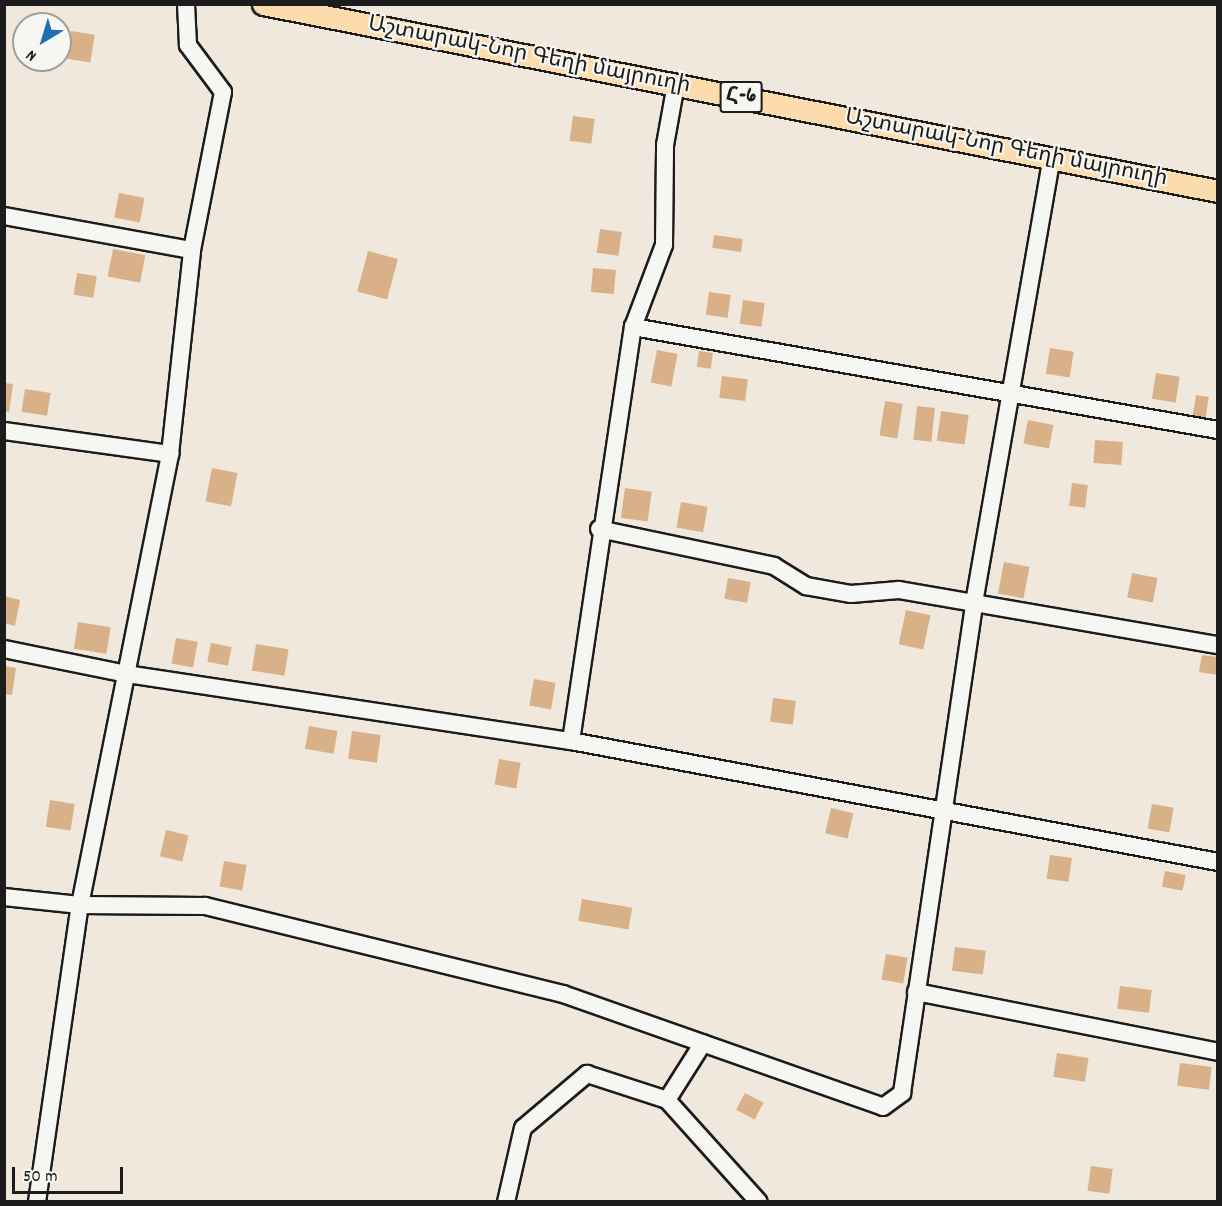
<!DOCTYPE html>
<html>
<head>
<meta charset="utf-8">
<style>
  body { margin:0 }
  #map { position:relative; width:1222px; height:1206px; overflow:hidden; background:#f0e8dd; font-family:Dekko,"Noto Sans Armenian",sans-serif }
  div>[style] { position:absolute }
  .building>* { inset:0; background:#d8b189; transform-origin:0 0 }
  .roads { filter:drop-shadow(2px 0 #1c1c1c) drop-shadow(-2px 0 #1c1c1c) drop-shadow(0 2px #1c1c1c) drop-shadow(0 -2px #1c1c1c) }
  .minor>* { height:16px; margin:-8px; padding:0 8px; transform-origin:8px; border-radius:8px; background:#f6f6f2 }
  .major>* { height:21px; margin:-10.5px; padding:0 10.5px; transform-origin:10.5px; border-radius:10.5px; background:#fcdcac }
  span { translate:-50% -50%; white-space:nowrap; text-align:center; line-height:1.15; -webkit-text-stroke:4.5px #f6f6f2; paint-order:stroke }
  .shield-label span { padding:2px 4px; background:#f6f6f2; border:2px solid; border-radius:4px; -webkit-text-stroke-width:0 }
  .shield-label { font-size:21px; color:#1c1c1c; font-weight:700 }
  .street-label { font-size:22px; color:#1c1c1c }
  .frame { position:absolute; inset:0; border:6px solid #1c1c1c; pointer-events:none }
  .north { position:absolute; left:12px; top:12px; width:60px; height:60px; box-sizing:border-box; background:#f6f6f2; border:2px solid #9f9f9c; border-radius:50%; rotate:218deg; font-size:16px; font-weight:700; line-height:24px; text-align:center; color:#1c1c1c }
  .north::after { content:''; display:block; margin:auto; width:21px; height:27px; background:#1f6fb2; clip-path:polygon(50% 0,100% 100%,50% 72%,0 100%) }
  .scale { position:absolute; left:12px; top:1167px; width:111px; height:27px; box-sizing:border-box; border:3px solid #1c1c1c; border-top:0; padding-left:8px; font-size:18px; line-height:21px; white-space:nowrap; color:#1c1c1c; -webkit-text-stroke:4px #f6f6f2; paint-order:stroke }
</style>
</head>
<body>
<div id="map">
  <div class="building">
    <i style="left:71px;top:31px;width:24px;height:28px;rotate:9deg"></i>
    <i style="left:573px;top:116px;width:22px;height:25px;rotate:8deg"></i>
    <i style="left:119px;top:193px;width:26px;height:25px;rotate:11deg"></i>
    <i style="left:600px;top:229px;width:22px;height:24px;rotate:8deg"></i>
    <i style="left:714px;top:235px;width:29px;height:13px;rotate:8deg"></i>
    <i style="left:113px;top:249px;width:33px;height:28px;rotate:11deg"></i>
    <i style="left:368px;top:251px;width:31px;height:42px;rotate:15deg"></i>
    <i style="left:593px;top:268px;width:23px;height:24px;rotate:5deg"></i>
    <i style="left:77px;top:273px;width:20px;height:22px;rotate:9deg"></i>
    <i style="left:709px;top:292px;width:22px;height:23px;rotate:8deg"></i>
    <i style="left:743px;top:300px;width:22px;height:24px;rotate:8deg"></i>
    <i style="left:1050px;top:348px;width:24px;height:26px;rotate:9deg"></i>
    <i style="left:657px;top:350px;width:21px;height:33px;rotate:11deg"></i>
    <i style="left:699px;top:351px;width:14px;height:16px;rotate:8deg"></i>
    <i style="left:1156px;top:373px;width:24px;height:26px;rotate:9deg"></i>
    <i style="left:722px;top:376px;width:26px;height:22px;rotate:7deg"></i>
    <i style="clip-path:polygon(4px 383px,13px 384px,9px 412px,4px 411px)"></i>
    <i style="left:25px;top:389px;width:26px;height:23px;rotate:9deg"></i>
    <i style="left:1196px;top:395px;width:13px;height:22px;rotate:9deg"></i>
    <i style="left:885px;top:401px;width:18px;height:35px;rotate:9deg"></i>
    <i style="left:917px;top:406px;width:18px;height:34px;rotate:6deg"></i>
    <i style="left:941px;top:411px;width:28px;height:30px;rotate:8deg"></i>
    <i style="left:1028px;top:420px;width:26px;height:24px;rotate:11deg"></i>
    <i style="left:1095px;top:440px;width:28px;height:23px;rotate:4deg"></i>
    <i style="left:212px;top:468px;width:26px;height:34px;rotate:11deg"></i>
    <i style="left:1072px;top:483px;width:16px;height:23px;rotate:7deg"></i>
    <i style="left:625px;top:488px;width:27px;height:30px;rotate:8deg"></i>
    <i style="left:681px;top:502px;width:27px;height:26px;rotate:10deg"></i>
    <i style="left:1004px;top:562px;width:26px;height:32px;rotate:11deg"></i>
    <i style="left:1132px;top:573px;width:26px;height:25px;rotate:11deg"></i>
    <i style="left:728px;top:578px;width:23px;height:21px;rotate:10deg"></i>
    <i style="clip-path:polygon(4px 596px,20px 600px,15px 626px,4px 623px)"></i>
    <i style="left:906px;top:610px;width:25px;height:35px;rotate:12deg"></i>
    <i style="left:78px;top:622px;width:33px;height:27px;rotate:9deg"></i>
    <i style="left:176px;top:638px;width:22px;height:26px;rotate:10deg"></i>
    <i style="left:211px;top:643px;width:21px;height:19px;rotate:11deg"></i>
    <i style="left:256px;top:644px;width:33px;height:27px;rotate:9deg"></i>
    <i style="clip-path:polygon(1202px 655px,1218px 657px,1218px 675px,1199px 672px)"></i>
    <i style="clip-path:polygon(4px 666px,16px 668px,12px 695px,4px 694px)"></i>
    <i style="left:534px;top:679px;width:22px;height:27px;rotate:10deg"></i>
    <i style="left:773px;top:698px;width:23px;height:24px;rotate:7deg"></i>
    <i style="left:309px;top:726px;width:29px;height:23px;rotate:10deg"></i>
    <i style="left:352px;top:731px;width:29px;height:28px;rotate:8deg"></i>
    <i style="left:499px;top:759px;width:22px;height:26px;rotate:10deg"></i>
    <i style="left:50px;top:800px;width:25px;height:27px;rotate:9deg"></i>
    <i style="left:1152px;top:804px;width:22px;height:25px;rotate:10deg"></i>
    <i style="left:831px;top:808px;width:23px;height:26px;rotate:13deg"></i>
    <i style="left:166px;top:830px;width:23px;height:27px;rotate:13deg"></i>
    <i style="left:1050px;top:855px;width:22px;height:24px;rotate:8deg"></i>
    <i style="left:224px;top:861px;width:23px;height:26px;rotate:10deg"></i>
    <i style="left:1165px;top:871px;width:21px;height:16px;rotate:11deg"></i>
    <i style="left:582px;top:899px;width:51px;height:22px;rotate:10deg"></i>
    <i style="left:955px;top:947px;width:31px;height:24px;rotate:7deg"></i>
    <i style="left:886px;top:954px;width:22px;height:26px;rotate:10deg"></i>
    <i style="left:1120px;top:986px;width:32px;height:23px;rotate:7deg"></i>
    <i style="left:1057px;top:1053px;width:32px;height:24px;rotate:9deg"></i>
    <i style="left:1180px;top:1063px;width:32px;height:23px;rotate:7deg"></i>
    <i style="left:745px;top:1093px;width:21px;height:19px;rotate:28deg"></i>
    <i style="left:1091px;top:1166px;width:22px;height:25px;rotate:8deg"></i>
  </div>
  <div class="roads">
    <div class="minor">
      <i style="left:4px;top:216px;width:191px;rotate:10.3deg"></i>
      <i style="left:633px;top:327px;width:594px;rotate:9.99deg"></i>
      <i style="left:4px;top:431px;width:168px;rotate:7.9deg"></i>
      <i style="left:599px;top:529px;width:179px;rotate:11.9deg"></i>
      <i style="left:774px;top:566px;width:38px;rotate:32deg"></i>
      <i style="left:806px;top:586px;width:46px;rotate:10.1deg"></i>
      <i style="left:851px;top:594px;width:48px;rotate:-4.8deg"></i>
      <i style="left:899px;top:590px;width:324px;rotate:9.8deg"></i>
      <i style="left:4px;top:649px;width:126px;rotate:11.5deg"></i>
      <i style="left:127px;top:674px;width:449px;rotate:8.6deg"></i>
      <i style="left:571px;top:741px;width:658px;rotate:10.59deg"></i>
      <i style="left:571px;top:741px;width:419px;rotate:-81.5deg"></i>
      <i style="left:633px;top:327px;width:88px;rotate:-69.3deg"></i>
      <i style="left:664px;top:245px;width:100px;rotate:-89.4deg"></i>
      <i style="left:665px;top:145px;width:62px;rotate:-79.8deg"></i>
      <i style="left:4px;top:897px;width:76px;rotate:6deg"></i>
      <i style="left:80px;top:905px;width:125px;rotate:0.5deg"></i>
      <i style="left:205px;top:906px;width:369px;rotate:13.8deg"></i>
      <i style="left:563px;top:994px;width:339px;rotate:19.4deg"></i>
      <i style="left:883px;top:1107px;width:24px;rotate:-36deg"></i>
      <i style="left:902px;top:1093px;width:495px;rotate:-81.6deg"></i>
      <i style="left:974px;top:603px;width:453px;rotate:-80.1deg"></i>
      <i style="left:916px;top:992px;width:308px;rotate:11.2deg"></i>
      <i style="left:667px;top:1100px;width:67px;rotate:-57.7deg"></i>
      <i style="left:37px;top:1202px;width:300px;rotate:-81.8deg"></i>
      <i style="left:80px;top:905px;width:460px;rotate:-78.7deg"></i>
      <i style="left:170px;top:454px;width:205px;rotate:-83.8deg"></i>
      <i style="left:192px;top:250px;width:161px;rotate:-78.9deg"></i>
      <i style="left:223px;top:92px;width:59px;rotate:-126.7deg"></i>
      <i style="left:188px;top:45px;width:41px;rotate:-92.8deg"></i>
      <i style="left:506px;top:1202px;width:76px;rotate:-77.1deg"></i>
      <i style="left:523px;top:1128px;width:84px;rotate:-40.2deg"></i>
      <i style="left:587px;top:1074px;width:84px;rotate:18deg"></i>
      <i style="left:667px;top:1100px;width:137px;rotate:48deg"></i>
    </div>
    <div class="major">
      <i style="left:263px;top:4px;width:973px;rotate:11.08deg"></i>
    </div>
  </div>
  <div class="shield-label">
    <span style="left:741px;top:97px">Հ-6</span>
  </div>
  <div class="street-label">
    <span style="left:529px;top:56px;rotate:11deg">Աշտարակ-Նոր Գեղի մայրուղի</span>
    <span style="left:1006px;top:149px;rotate:11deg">Աշտարակ-Նոր Գեղի մայրուղի</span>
  </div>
  <div class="frame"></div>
  <div class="north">N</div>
  <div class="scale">50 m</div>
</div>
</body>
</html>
